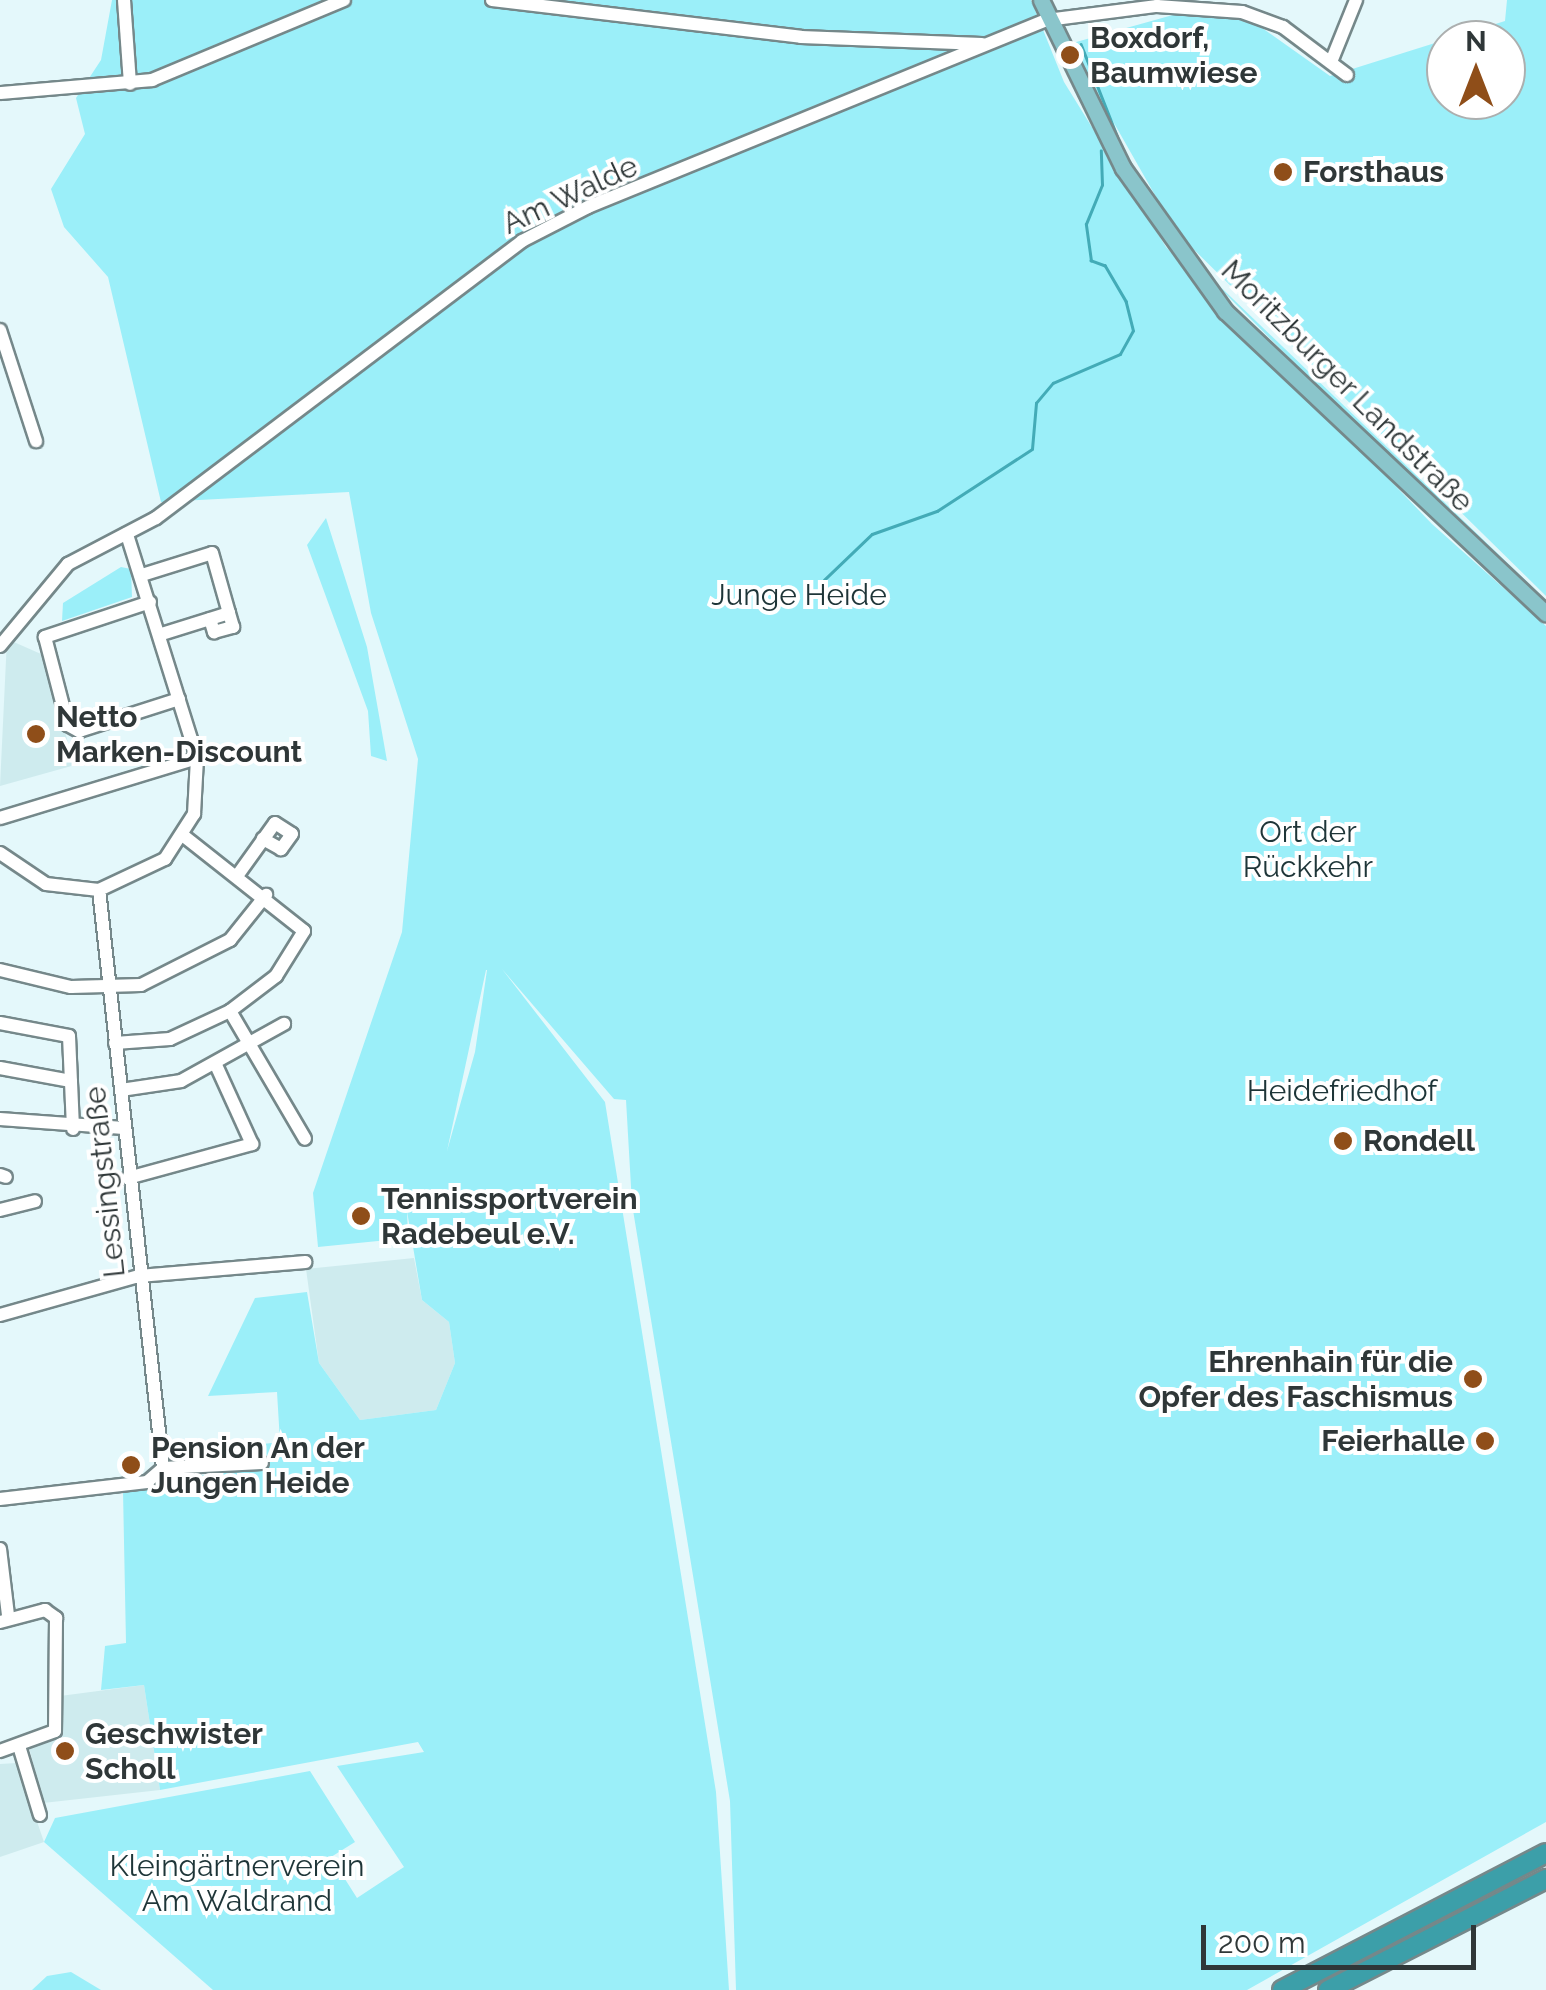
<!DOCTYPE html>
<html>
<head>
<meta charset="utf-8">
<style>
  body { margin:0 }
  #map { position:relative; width:1546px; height:1990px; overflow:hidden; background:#e4f8fb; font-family:Raleway,sans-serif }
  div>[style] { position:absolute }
  .built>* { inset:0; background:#ceebee }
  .green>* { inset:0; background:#9beff9 }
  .stream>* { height:2.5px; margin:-1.25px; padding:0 1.25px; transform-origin:1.25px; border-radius:1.25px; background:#43abb7 }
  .roads { filter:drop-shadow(2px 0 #75888a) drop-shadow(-2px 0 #75888a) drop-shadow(0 2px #75888a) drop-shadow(0 -2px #75888a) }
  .minor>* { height:12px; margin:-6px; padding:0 6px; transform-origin:6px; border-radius:6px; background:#fff }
  .major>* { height:15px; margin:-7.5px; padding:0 7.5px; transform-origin:7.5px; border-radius:7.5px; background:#8ac5cb }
  .highway>* { height:18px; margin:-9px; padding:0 9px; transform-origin:9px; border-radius:9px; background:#3c9fa9 }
  .dots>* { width:28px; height:28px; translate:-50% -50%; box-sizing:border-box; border:5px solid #fff; border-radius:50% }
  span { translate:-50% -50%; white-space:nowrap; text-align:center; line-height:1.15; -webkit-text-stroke:8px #fff; paint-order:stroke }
  .poi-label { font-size:30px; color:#2f3738; font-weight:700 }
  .left { translate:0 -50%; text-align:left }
  .right { translate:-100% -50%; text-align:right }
  .street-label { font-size:30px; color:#2f3738 }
  .park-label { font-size:30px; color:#1e3538 }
  .north { position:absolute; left:1426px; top:20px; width:100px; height:100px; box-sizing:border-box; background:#fff; border:2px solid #acafaf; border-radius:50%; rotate:0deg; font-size:28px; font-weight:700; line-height:40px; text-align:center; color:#2f3738 }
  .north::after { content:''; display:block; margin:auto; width:35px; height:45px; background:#8f4e19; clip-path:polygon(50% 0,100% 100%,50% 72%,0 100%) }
  .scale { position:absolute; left:1201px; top:1925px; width:275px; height:45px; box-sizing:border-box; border:5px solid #2f3738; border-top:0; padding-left:12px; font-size:30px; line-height:35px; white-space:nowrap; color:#2f3738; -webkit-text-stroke:8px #fff; paint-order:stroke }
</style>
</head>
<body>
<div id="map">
  <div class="built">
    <i style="clip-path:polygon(7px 639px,41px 654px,75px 765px,0 786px)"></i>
    <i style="clip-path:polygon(414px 1258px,422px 1300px,449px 1322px,455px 1363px,436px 1410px,360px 1420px,319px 1363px,306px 1269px)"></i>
    <i style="clip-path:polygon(144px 1685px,160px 1790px,43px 1803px,29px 1747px,57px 1735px,60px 1696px)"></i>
    <i style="clip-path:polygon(17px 1763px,44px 1842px,0 1857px,0 1764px)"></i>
  </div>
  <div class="green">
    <i style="clip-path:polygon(evenodd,112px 0,1031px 0,1064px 82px,1166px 247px,1432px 524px,1546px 626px,1546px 1822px,1247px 1990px,736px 1990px,730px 1801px,632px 1204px,626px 1100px,614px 1099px,502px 969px,605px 1102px,716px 1792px,729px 1990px,213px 1990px,44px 1842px,55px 1818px,310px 1771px,355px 1842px,331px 1857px,357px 1898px,404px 1867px,337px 1766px,424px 1752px,418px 1742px,160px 1790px,144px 1685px,101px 1690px,105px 1646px,126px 1643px,123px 1491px,261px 1464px,263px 1444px,280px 1442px,277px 1392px,208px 1396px,255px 1298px,307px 1292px,319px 1363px,360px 1420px,436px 1410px,455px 1363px,449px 1322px,422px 1300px,407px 1211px,408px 1238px,318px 1247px,313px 1193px,402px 932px,418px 759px,371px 613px,349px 492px,161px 502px,108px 277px,64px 227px,51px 189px,85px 134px,76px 98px,101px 60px,112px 0,487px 970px,475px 1052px,447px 1151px,486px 970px,487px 970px)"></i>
    <i style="clip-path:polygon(evenodd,1507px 0,1546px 0,1546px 596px,1176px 232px,1069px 44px,1180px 13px,1251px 20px,1330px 76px,1505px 21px,1507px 0,1446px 40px,1506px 40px,1506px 100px,1446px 100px,1446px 40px)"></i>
    <i style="clip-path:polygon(1180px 248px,1546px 600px,1546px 608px,1400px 469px)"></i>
    <i style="clip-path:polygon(326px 518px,367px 647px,387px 761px,371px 756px,368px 711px,307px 545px)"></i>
    <i style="clip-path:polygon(121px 567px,131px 569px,132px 597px,62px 621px,63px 603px)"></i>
    <i style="clip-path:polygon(71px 1972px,101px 1990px,32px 1990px,47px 1976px)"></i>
  </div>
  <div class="stream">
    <i style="left:1081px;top:44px;width:101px;rotate:68.5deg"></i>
    <i style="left:824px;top:580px;width:66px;rotate:-43.8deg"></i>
    <i style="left:872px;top:534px;width:69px;rotate:-19.5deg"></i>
    <i style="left:937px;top:511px;width:113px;rotate:-33.1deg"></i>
    <i style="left:1032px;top:449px;width:46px;rotate:-85deg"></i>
    <i style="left:1036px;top:403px;width:26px;rotate:-50deg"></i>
    <i style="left:1053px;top:383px;width:73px;rotate:-23.4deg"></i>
    <i style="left:1120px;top:354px;width:26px;rotate:-61deg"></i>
    <i style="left:1133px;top:331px;width:30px;rotate:-104deg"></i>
    <i style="left:1126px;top:302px;width:42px;rotate:-120.3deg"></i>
    <i style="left:1105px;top:266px;width:15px;rotate:-160deg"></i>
    <i style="left:1091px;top:261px;width:37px;rotate:-98deg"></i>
    <i style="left:1086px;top:224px;width:42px;rotate:-67.7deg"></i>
    <i style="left:1102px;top:185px;width:34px;rotate:-92deg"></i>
  </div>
  <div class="roads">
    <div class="minor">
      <i style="left:124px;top:0;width:84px;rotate:85.9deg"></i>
      <i style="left:492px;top:0;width:311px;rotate:6.8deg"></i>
      <i style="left:801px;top:37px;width:181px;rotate:2.2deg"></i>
      <i style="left:1331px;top:62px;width:67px;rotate:-68deg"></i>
      <i style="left:0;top:93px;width:153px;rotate:-4.9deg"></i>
      <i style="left:152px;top:80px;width:208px;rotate:-22.6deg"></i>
      <i style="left:0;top:330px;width:117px;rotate:72deg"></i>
      <i style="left:142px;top:575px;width:73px;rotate:-17.4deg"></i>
      <i style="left:212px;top:553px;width:62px;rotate:74.2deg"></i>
      <i style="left:229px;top:613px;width:73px;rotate:162.6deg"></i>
      <i style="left:150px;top:602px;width:111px;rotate:161.6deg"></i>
      <i style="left:45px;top:637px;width:91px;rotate:75.4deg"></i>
      <i style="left:68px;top:725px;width:13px;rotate:29deg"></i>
      <i style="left:79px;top:731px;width:105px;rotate:-17.7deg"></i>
      <i style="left:210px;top:619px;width:14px;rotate:73deg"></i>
      <i style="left:214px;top:632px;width:20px;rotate:-15deg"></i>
      <i style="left:233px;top:627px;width:15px;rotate:-106deg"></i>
      <i style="left:0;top:646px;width:107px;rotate:-50.3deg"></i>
      <i style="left:68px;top:564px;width:99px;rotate:-27.6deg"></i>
      <i style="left:156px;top:518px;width:459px;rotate:-37.1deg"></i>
      <i style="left:522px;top:241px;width:74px;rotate:-27.3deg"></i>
      <i style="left:588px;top:207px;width:496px;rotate:-22.2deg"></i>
      <i style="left:1047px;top:20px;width:111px;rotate:-7.3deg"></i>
      <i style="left:1157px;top:6px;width:85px;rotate:4deg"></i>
      <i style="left:1242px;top:12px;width:44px;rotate:20.1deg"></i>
      <i style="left:1283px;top:27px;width:80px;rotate:36.9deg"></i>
      <i style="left:0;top:818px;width:206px;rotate:-16.9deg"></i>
      <i style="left:0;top:853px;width:55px;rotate:34deg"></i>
      <i style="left:46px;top:884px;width:53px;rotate:6.5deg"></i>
      <i style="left:99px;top:890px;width:73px;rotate:-25.2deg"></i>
      <i style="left:165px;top:859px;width:54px;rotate:-57.2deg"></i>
      <i style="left:194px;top:814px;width:56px;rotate:-86.9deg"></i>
      <i style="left:197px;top:758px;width:235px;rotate:-107.4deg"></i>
      <i style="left:237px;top:876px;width:65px;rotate:-54.4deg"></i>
      <i style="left:275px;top:823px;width:20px;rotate:33deg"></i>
      <i style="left:292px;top:834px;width:19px;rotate:126deg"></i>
      <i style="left:281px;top:849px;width:21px;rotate:-151deg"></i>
      <i style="left:99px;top:890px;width:582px;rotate:83.68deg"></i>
      <i style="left:0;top:970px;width:73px;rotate:13.5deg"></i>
      <i style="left:71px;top:987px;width:70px;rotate:-1.6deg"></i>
      <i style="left:141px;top:985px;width:100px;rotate:-26.8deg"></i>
      <i style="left:230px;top:940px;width:58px;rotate:-51.3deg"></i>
      <i style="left:230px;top:1011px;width:148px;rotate:59.6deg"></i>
      <i style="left:0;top:1023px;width:70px;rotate:10.7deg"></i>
      <i style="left:69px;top:1036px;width:93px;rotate:87.5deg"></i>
      <i style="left:115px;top:1043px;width:55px;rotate:-4.2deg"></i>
      <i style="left:170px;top:1039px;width:66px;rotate:-25deg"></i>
      <i style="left:230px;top:1011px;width:58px;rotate:-37.3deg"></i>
      <i style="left:276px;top:976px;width:53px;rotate:-58.1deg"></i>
      <i style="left:304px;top:931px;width:152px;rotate:-141.7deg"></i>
      <i style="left:0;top:1068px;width:72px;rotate:10.4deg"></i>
      <i style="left:121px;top:1090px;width:61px;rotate:-8.5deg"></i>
      <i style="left:181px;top:1081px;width:118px;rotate:-29deg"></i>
      <i style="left:0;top:1119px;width:124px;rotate:4.2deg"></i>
      <i style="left:0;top:1175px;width:6px;rotate:18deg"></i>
      <i style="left:128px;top:1178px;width:129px;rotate:-15.3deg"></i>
      <i style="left:252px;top:1144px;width:87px;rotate:-114.5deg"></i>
      <i style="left:0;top:1210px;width:36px;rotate:-14deg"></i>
      <i style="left:0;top:1315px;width:144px;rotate:-15.7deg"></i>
      <i style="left:139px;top:1276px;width:167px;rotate:-4.8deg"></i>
      <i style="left:0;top:1499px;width:148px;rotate:-6.6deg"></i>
      <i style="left:147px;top:1482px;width:21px;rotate:-41deg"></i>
      <i style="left:163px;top:1468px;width:99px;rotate:-2.9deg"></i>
      <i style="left:0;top:1549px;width:66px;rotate:83.1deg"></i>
      <i style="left:0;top:1622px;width:47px;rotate:-14.9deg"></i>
      <i style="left:45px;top:1610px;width:14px;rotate:36deg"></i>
      <i style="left:56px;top:1618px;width:113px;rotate:90.5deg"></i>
      <i style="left:55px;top:1731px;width:59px;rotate:160deg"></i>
      <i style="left:19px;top:1746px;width:72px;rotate:73.1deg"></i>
    </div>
    <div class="major">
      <i style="left:1041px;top:0;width:187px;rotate:64deg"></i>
      <i style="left:1123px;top:168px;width:176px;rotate:54.5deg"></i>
      <i style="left:1225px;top:311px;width:441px;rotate:43.3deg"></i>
    </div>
    <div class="highway">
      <i style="left:1282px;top:1990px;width:297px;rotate:-27.4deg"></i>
      <i style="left:1328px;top:1990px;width:245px;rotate:-27deg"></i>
    </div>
  </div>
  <div class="dots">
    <i style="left:1070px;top:55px;background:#8f4e19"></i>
    <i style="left:1283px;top:172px;background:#8f4e19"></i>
    <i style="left:36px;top:734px;background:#8f4e19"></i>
    <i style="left:1343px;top:1141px;background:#8f4e19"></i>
    <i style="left:361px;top:1216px;background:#8f4e19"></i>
    <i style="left:1473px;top:1379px;background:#8f4e19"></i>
    <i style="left:1485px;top:1441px;background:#8f4e19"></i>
    <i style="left:131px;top:1465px;background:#8f4e19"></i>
    <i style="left:65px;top:1751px;background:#8f4e19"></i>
  </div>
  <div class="poi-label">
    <span class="left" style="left:1090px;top:55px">Boxdorf,<br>Baumwiese</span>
    <span class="left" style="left:1303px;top:172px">Forsthaus</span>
    <span class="left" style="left:56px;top:734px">Netto<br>Marken-Discount</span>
    <span class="left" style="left:1363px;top:1141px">Rondell</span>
    <span class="left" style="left:381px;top:1216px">Tennissportverein<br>Radebeul e.V.</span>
    <span class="right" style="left:1453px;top:1379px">Ehrenhain für die<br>Opfer des Faschismus</span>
    <span class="right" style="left:1465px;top:1441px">Feierhalle</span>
    <span class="left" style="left:151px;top:1465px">Pension An der<br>Jungen Heide</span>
    <span class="left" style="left:85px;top:1751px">Geschwister<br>Scholl</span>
  </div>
  <div class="street-label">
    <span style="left:570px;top:195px;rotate:-25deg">Am Walde</span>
    <span style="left:1347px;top:386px;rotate:45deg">Moritzburger Landstraße</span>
    <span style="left:105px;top:1182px;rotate:-96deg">Lessingstraße</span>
  </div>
  <div class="park-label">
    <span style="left:799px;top:595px">Junge Heide</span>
    <span style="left:1308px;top:849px">Ort der<br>Rückkehr</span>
    <span style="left:1342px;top:1091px">Heidefriedhof</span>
    <span style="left:237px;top:1883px">Kleingärtnerverein<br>Am Waldrand</span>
  </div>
  <div class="north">N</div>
  <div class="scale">200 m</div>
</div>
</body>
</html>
